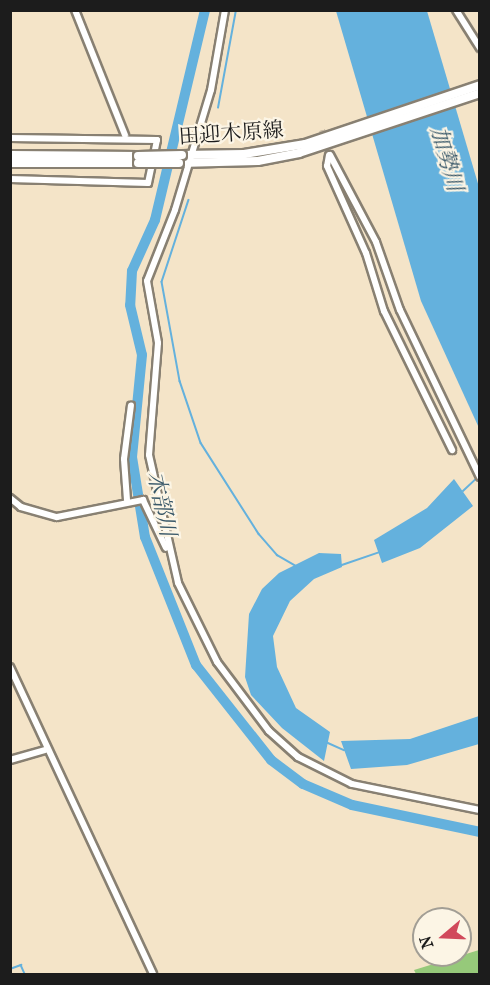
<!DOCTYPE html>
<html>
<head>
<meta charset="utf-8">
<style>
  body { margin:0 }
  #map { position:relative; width:490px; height:985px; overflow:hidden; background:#f4e4c8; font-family:"IM FELL French Canon","Noto Serif JP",serif }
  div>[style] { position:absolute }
  .green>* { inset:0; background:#96c97a }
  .water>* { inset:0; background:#64b1dd }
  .stream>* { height:1.5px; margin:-0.75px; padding:0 0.75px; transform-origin:0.75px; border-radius:0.75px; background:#64b1dd }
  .river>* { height:10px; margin:-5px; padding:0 5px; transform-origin:5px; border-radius:5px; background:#64b1dd }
  .minor-tunnel>* { height:6px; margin-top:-3px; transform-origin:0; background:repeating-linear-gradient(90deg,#c9bca6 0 6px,transparent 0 9px) }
  .roads { filter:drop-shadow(2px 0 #888072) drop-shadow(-2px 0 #888072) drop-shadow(0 2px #888072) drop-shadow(0 -2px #888072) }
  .minor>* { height:6px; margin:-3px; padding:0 3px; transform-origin:3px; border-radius:3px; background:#fff }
  .major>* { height:8px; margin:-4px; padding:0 4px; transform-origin:4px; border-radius:4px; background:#fff }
  .bridges { filter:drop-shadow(2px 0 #888072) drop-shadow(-2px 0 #888072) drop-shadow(0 2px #888072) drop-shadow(0 -2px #888072) }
  .major-bridge>* { height:8px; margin:-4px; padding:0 4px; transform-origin:4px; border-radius:4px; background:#fff }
  span { translate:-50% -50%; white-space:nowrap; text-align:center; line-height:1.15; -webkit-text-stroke:4.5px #fcf5e5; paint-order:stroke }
  .street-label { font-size:21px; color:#1c1c1c }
  .water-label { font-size:22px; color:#395869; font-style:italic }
  .frame { position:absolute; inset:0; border:12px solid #1c1c1c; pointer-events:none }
  .north { position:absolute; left:412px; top:907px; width:60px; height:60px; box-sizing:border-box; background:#fcf5e5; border:2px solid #a29e95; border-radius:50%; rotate:251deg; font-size:16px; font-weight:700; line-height:24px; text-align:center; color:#1c1c1c }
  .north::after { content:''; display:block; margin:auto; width:21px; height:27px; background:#d1495b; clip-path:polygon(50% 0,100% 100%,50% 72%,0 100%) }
</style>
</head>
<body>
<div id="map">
  <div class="green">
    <i style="clip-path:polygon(479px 950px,479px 974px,416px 974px,414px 970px)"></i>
  </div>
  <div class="water">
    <i style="clip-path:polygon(336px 11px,427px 11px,479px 187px,479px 428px,421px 301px)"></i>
    <i style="clip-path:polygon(454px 479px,473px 506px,420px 548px,382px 563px,374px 540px,427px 508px)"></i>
    <i style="clip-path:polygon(319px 553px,341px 554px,342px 567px,314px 579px,290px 601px,273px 636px,277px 667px,296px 708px,330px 732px,324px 761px,282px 728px,251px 695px,245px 677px,249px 614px,262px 589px,279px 573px)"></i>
    <i style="clip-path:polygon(479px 716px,479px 744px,407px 765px,351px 769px,341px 741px,410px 739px)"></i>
  </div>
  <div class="stream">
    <i style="left:218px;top:108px;width:100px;rotate:-79.6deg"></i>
    <i style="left:189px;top:200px;width:86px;rotate:108.2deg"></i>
    <i style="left:162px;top:282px;width:101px;rotate:79.7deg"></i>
    <i style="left:180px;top:381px;width:65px;rotate:71.3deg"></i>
    <i style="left:201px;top:443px;width:108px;rotate:57.5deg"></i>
    <i style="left:259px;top:534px;width:28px;rotate:49deg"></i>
    <i style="left:277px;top:555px;width:22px;rotate:30deg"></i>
    <i style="left:463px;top:491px;width:19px;rotate:-43deg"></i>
    <i style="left:342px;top:565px;width:40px;rotate:-18.9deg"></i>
    <i style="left:326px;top:742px;width:20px;rotate:24deg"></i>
    <i style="left:10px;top:969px;width:12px;rotate:-20deg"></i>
    <i style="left:21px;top:965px;width:10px;rotate:66deg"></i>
  </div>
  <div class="river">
    <i style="left:205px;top:10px;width:216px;rotate:103.4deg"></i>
    <i style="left:155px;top:220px;width:56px;rotate:114.3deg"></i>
    <i style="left:132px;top:271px;width:34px;rotate:93deg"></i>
    <i style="left:130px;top:305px;width:51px;rotate:76.5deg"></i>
    <i style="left:142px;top:355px;width:102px;rotate:95.6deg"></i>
    <i style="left:132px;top:457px;width:81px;rotate:80.8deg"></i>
    <i style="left:145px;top:537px;width:138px;rotate:68.3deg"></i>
    <i style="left:196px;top:665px;width:121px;rotate:51.7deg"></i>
    <i style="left:271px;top:760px;width:40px;rotate:37deg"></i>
    <i style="left:303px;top:784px;width:53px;rotate:23.2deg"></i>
    <i style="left:352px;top:805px;width:131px;rotate:11.9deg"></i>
  </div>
  <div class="minor-tunnel">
    <i style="left:322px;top:130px;width:26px;rotate:72deg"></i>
  </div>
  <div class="roads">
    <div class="minor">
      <i style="left:75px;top:10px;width:135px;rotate:68.2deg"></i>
      <i style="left:225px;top:10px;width:81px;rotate:99.9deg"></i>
      <i style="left:211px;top:90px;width:125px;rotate:106.7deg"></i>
      <i style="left:175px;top:210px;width:76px;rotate:111.5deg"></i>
      <i style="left:147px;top:281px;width:63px;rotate:79.9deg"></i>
      <i style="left:158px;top:343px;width:112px;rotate:94.6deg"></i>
      <i style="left:149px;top:455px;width:131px;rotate:77.2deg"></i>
      <i style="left:178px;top:583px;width:88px;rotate:63.7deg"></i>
      <i style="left:217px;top:662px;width:86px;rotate:53deg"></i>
      <i style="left:269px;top:731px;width:39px;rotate:42deg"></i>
      <i style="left:298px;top:757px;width:60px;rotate:26.6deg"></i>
      <i style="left:352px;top:784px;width:131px;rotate:11.5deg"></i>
      <i style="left:456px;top:10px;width:45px;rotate:57.7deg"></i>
      <i style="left:10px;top:138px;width:147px;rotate:0.8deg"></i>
      <i style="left:157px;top:140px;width:44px;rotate:101.8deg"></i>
      <i style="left:148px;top:183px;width:138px;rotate:-178.3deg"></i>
      <i style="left:329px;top:155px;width:11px;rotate:100deg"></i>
      <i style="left:327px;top:166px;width:95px;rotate:65.9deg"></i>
      <i style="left:366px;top:253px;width:61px;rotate:72.8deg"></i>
      <i style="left:384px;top:311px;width:155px;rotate:63.9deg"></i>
      <i style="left:330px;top:155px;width:98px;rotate:62.1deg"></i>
      <i style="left:376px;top:242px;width:72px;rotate:70.6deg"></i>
      <i style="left:400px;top:310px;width:185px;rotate:64.4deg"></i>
      <i style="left:10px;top:498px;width:14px;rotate:39deg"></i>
      <i style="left:21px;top:507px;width:37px;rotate:16deg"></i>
      <i style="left:57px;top:517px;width:88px;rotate:-11.2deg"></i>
      <i style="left:143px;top:500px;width:53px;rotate:64.4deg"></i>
      <i style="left:127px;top:500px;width:41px;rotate:-94.2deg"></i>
      <i style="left:124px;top:459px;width:54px;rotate:-82.6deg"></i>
      <i style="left:10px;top:667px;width:339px;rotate:65deg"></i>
      <i style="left:10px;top:760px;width:36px;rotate:-16deg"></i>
    </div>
    <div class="major">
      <i style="left:10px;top:155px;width:128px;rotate:0.4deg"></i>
      <i style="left:182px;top:155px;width:62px;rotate:-0.9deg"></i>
      <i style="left:244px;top:154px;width:62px;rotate:-9.3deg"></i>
      <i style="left:305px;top:144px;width:185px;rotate:-18.6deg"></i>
      <i style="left:10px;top:163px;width:128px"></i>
      <i style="left:179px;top:163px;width:79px;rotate:-1.5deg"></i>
      <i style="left:258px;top:161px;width:42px;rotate:-11deg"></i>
      <i style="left:299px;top:153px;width:191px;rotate:-18.3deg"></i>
    </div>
  </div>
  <div class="bridges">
    <div class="major-bridge">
      <i style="left:138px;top:156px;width:44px;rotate:-1.3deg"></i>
      <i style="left:138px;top:163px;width:41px"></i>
    </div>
  </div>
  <div class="street-label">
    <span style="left:231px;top:133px;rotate:-4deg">田迎木原線</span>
  </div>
  <div class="water-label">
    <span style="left:446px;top:159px;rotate:74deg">加勢川</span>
    <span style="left:161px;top:504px;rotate:78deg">木部川</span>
  </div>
  <div class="frame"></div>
  <div class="north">N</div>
</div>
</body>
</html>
